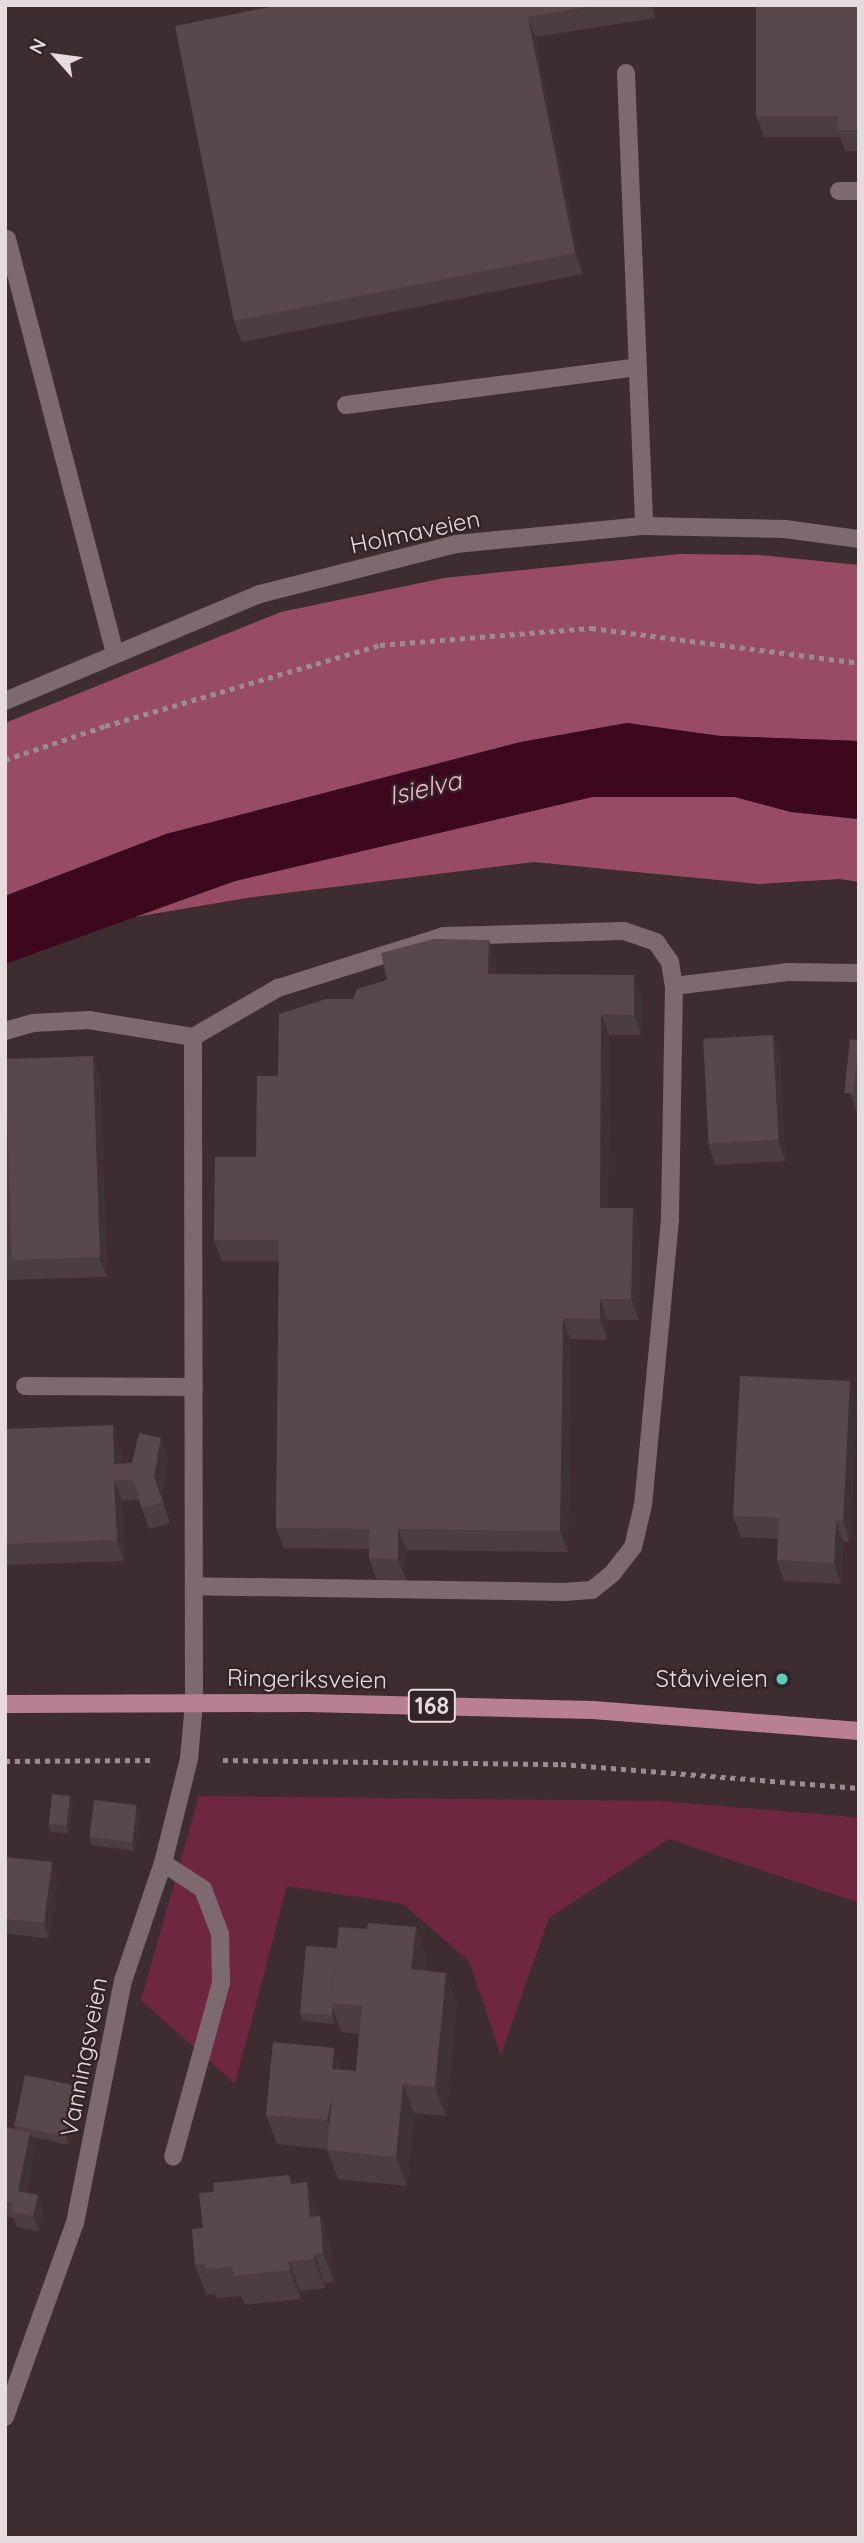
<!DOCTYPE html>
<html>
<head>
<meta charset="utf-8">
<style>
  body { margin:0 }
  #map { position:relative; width:864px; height:2543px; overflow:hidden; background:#3d2d31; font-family:Quicksand,sans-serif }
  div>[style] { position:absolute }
  .green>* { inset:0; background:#6e2641 }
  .forest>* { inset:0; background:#984b65 }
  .water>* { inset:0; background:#3d071e }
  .path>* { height:4.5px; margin-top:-2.25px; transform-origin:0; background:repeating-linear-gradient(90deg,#9a8c90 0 5px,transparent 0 10px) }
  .minor>* { height:18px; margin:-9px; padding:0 9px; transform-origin:9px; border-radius:9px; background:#7d6a6f }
  .major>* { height:18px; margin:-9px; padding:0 9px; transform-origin:9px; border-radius:9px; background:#b98091 }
  .wall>* { inset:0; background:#4c3d40 }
  .shaded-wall>* { inset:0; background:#3e3234 }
  .building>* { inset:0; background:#58474b; transform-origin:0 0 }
  .dots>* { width:19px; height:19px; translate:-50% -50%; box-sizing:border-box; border:4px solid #322328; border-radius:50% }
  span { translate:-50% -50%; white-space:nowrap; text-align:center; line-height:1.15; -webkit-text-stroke:5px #322328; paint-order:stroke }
  .shield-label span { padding:2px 5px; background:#322328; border:2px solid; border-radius:5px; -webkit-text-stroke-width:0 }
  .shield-label { font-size:23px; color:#e6dbde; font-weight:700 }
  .street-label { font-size:24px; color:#e6dbde }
  .poi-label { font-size:24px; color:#e6dbde }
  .right { translate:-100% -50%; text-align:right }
  .water-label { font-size:26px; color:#fbb7ca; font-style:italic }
  .frame { position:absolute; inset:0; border:7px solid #e6dbde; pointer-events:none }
  .north { position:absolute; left:21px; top:21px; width:70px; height:70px; -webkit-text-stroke:5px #322328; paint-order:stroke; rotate:298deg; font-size:19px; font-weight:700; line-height:28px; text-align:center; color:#e6dbde }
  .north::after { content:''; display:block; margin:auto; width:24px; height:32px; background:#e6dbde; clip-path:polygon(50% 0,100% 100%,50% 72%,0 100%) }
</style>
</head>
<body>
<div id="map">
  <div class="green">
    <i style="clip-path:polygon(199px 1796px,659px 1801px,844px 1816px,859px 1819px,859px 1903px,669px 1839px,549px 1918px,501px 2055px,469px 1961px,403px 1904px,287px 1886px,235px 2084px,141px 2000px)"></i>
  </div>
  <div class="forest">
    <i style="clip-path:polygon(679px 554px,760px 555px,859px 565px,859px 741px,720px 736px,627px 723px,521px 742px,166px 834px,5px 896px,5px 723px,281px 612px,444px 578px)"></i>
    <i style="clip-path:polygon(592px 797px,735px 797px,791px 812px,859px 819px,859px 882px,840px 879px,759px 884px,534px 862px,247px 898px,129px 918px,235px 881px)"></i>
  </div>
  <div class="water">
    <i style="clip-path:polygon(627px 723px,720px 736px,859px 741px,859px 819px,791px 812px,735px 797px,592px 797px,235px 881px,5px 964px,5px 896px,166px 834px,521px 742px)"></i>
  </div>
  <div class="path">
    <i style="left:5px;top:760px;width:106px;rotate:-18.8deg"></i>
    <i style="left:105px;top:726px;width:287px;rotate:-16.4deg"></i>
    <i style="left:380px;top:645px;width:212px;rotate:-4.6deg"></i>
    <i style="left:591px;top:628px;width:270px;rotate:7.4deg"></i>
    <i style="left:223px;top:1760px;width:338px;rotate:0.7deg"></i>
    <i style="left:561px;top:1764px;width:299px;rotate:4.6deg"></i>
    <i style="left:5px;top:1761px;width:150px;rotate:-0.4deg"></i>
  </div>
  <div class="minor">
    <i style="left:626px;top:73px;width:453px;rotate:87.7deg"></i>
    <i style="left:839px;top:191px;width:20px"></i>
    <i style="left:7px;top:239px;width:429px;rotate:75.4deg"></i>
    <i style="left:346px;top:405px;width:294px;rotate:-7.4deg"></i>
    <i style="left:5px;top:701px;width:277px;rotate:-22.8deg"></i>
    <i style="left:260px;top:594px;width:202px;rotate:-14.3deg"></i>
    <i style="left:456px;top:544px;width:189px;rotate:-5.5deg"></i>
    <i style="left:644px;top:526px;width:141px;rotate:1.2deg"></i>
    <i style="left:785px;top:529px;width:75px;rotate:7.7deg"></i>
    <i style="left:674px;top:986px;width:115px;rotate:-7deg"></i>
    <i style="left:788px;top:972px;width:71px;rotate:0.8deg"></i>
    <i style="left:5px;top:1031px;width:29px;rotate:-16deg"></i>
    <i style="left:33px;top:1023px;width:56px;rotate:-3.1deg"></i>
    <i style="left:89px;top:1020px;width:105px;rotate:9.3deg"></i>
    <i style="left:193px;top:1037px;width:98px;rotate:-30deg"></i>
    <i style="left:278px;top:988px;width:174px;rotate:-17.4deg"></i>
    <i style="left:444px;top:936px;width:180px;rotate:-1.6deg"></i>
    <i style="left:624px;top:931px;width:34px;rotate:19deg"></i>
    <i style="left:656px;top:942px;width:24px;rotate:55deg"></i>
    <i style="left:670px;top:962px;width:24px;rotate:81deg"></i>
    <i style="left:674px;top:986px;width:234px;rotate:91deg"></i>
    <i style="left:670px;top:1220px;width:286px;rotate:95.4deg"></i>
    <i style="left:643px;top:1505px;width:43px;rotate:103.4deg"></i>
    <i style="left:633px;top:1547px;width:33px;rotate:128deg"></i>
    <i style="left:613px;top:1573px;width:27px;rotate:141deg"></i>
    <i style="left:592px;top:1590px;width:26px;rotate:176deg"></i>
    <i style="left:566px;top:1592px;width:372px;rotate:-179.1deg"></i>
    <i style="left:25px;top:1386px;width:169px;rotate:0.3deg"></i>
    <i style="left:163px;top:1863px;width:48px;rotate:33deg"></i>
    <i style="left:203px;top:1889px;width:48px;rotate:69.3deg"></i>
    <i style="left:220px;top:1934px;width:49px;rotate:88.8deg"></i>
    <i style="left:221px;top:1983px;width:180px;rotate:105.4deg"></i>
    <i style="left:5px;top:2417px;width:206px;rotate:-70.2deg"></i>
    <i style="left:75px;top:2223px;width:247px;rotate:-78.8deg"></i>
    <i style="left:123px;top:1981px;width:125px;rotate:-71.3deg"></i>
    <i style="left:163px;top:1863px;width:107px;rotate:-76deg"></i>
    <i style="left:189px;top:1759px;width:56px;rotate:-84.9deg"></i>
    <i style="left:194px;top:1703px;width:666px;rotate:-90.09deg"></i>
  </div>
  <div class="major">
    <i style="left:5px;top:1704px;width:303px;rotate:-0.2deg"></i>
    <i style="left:308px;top:1703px;width:285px;rotate:1.4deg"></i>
    <i style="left:593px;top:1710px;width:267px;rotate:4.5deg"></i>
  </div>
  <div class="wall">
    <i style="clip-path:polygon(279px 5px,652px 5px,655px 18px,535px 37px,583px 274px,242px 342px,234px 321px)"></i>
    <i style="clip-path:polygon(859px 5px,859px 151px,845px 151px,840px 137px,764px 137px,756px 116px)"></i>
    <i style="clip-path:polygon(496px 960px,496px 974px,642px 996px,641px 1035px,609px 1035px,608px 1208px,633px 1208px,640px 1229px,639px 1320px,607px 1320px,607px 1340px,570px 1339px,568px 1552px,406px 1550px,406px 1580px,376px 1579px,369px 1558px,369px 1549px,284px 1548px,276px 1528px,279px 1261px,222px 1261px,214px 1240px,256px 1157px,278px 1076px,353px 999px)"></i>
    <i style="clip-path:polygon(773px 1035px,780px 1055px,785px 1161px,715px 1165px,708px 1144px)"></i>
    <i style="clip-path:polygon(859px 1040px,859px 1118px,850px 1093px)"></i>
    <i style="clip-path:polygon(5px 1059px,100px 1076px,107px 1277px,5px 1280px)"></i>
    <i style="clip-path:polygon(857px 1402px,850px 1542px,843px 1542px,841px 1584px,784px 1581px,777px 1560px,778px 1539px,741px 1537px,733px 1516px)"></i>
    <i style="clip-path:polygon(5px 1429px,120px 1446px,121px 1464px,168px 1459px,162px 1498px,170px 1523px,149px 1529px,139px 1500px,122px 1501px,124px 1561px,5px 1565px)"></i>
    <i style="clip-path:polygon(70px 1796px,73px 1804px,69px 1834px,51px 1832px,48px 1824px)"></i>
    <i style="clip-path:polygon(140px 1814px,135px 1851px,92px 1845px,89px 1837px)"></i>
    <i style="clip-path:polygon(5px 1857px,57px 1878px,49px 1939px,5px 1933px)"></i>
    <i style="clip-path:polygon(416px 1927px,426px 1956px,425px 1971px,457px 2002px,446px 2116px,414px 2113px,407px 2186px,338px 2179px,327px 2149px,277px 2144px,266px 2115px,334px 2048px,342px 2070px,356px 2071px,359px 2034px,342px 2032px,335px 2015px,335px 2024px,303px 2021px,300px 2013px,337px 1948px,367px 1929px)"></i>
    <i style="clip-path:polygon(77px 2086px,79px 2094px,69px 2145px,32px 2137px,36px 2147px,26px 2193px,38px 2195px,43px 2210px,39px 2231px,17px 2227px,13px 2218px,5px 2216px,5px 2127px,16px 2129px,15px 2126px)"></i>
    <i style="clip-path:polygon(289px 2175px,292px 2184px,317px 2211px,318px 2216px,320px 2216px,330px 2245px,334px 2282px,324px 2283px,325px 2288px,300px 2291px,301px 2299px,245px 2305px,241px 2296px,217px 2298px,215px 2294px,206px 2294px,195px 2265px,203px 2228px,214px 2192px)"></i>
  </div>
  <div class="shaded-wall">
    <i style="clip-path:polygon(528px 17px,535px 37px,583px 274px,575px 253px)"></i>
    <i style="clip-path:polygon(489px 940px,496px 960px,496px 994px,488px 974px)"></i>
    <i style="clip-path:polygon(634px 975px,642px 996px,641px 1035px,634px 1015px)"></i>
    <i style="clip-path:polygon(601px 1014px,609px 1035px,608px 1229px,600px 1208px)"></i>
    <i style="clip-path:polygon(773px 1035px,780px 1055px,785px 1161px,778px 1140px)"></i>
    <i style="clip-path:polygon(93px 1056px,100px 1076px,107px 1277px,99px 1257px)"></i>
    <i style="clip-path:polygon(633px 1208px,640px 1229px,639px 1320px,631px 1299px)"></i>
    <i style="clip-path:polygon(600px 1299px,607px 1320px,607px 1340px,600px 1319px)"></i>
    <i style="clip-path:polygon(563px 1318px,570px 1339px,568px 1552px,560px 1531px)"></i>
    <i style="clip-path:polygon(850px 1381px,857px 1402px,850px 1542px,843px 1521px)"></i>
    <i style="clip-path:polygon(113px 1425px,120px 1446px,121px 1480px,114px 1464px)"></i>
    <i style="clip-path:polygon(161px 1438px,168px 1459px,162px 1498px,170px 1523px,154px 1477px)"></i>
    <i style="clip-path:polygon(114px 1480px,122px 1501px,124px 1561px,117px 1540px)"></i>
    <i style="clip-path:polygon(836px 1521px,843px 1542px,841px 1584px,834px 1563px)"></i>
    <i style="clip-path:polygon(398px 1529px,406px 1550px,406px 1580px,398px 1559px)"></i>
    <i style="clip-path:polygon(70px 1796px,73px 1804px,69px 1834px,66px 1826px)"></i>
    <i style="clip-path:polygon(137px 1805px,140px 1814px,135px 1851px,132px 1843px)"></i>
    <i style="clip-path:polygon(52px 1862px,57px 1878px,49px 1939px,44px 1923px)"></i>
    <i style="clip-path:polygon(416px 1927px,426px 1956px,422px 1998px,411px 1969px)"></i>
    <i style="clip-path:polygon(446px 1973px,457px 2002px,446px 2116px,435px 2087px)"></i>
    <i style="clip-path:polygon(333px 2007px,335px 2015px,335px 2024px,332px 2015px)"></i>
    <i style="clip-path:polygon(334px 2048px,345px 2077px,332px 2069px)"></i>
    <i style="clip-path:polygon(403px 2084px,414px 2113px,407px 2186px,396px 2157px)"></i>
    <i style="clip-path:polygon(77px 2086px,79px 2094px,69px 2145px,66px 2137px)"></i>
    <i style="clip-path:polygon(332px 2097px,338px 2150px,327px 2120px)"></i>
    <i style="clip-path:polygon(30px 2132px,36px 2147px,23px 2206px,18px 2191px)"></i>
    <i style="clip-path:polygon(307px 2182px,317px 2211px,321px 2246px,310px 2217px)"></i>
    <i style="clip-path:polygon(38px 2195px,43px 2210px,39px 2231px,33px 2216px)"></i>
    <i style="clip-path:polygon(320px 2216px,330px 2245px,334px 2282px,323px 2253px)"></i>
    <i style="clip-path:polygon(314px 2254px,324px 2283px,325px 2288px,314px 2259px)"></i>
    <i style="clip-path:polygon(289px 2261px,300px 2291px,301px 2299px,290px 2270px)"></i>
  </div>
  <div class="building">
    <i style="clip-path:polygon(279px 5px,599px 5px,528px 17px,575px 253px,234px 321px,175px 26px)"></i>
    <i style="clip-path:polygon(756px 5px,859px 5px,859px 130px,837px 130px,838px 116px,756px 116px)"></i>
    <i style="clip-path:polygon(434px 939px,489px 940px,488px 974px,634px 975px,634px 1015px,601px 1014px,600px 1208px,633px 1208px,631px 1299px,600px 1299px,600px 1319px,563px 1318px,560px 1531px,398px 1529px,398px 1559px,369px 1558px,369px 1529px,276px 1528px,279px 1240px,214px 1240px,215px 1157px,256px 1157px,257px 1076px,278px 1076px,279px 1014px,326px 999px,353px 999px,357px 989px,387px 980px,381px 953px)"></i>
    <i style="left:773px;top:1035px;width:105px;height:70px;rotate:87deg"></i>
    <i style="left:850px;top:1039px;width:9px;height:54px;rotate:6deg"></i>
    <i style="left:93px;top:1056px;width:201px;height:88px;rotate:88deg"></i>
    <i style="clip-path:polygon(740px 1376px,850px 1381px,843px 1521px,836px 1521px,834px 1563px,777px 1560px,779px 1518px,733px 1516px)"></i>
    <i style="clip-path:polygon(113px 1425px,114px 1464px,132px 1463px,139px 1433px,161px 1438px,154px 1477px,163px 1502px,142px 1508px,133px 1480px,114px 1480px,117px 1540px,5px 1544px,5px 1429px)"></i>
    <i style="left:52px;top:1794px;width:18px;height:30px;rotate:6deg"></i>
    <i style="left:94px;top:1800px;width:43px;height:37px;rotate:7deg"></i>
    <i style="clip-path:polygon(5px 1857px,52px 1862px,44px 1923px,5px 1919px)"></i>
    <i style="clip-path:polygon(368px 1923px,416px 1927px,411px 1969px,446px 1973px,435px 2087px,403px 2084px,396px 2157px,327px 2150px,332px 2097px,327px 2120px,266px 2115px,273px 2042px,334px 2048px,332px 2069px,356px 2071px,362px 2006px,331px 2003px,339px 1927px,367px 1929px)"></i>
    <i style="clip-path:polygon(306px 1946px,337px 1948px,331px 2003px,333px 2007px,332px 2015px,300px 2013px)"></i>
    <i style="left:25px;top:2075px;width:53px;height:52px;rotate:12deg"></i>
    <i style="clip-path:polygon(5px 2127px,30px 2132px,18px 2191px,38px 2195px,33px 2216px,11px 2212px,13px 2203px,5px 2202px)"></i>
    <i style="clip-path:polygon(289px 2175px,290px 2184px,307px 2182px,310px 2217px,320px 2216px,323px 2253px,314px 2254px,314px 2259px,289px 2261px,290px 2270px,234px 2276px,232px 2267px,206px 2269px,206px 2264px,195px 2265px,192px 2229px,203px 2228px,199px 2193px,214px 2192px,213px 2183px)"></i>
  </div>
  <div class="dots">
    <i style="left:782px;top:1679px;background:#5cceba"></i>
  </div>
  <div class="shield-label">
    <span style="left:432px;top:1706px">168</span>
  </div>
  <div class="street-label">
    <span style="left:415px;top:532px;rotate:-12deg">Holmaveien</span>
    <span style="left:307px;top:1679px;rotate:1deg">Ringeriksveien</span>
    <span style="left:84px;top:2057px;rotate:-79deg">Vanningsveien</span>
  </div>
  <div class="poi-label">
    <span class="right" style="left:768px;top:1679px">Ståviveien</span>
  </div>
  <div class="water-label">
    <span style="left:425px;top:788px;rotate:-13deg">Isielva</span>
  </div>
  <div class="frame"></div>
  <div class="north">N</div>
</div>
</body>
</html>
